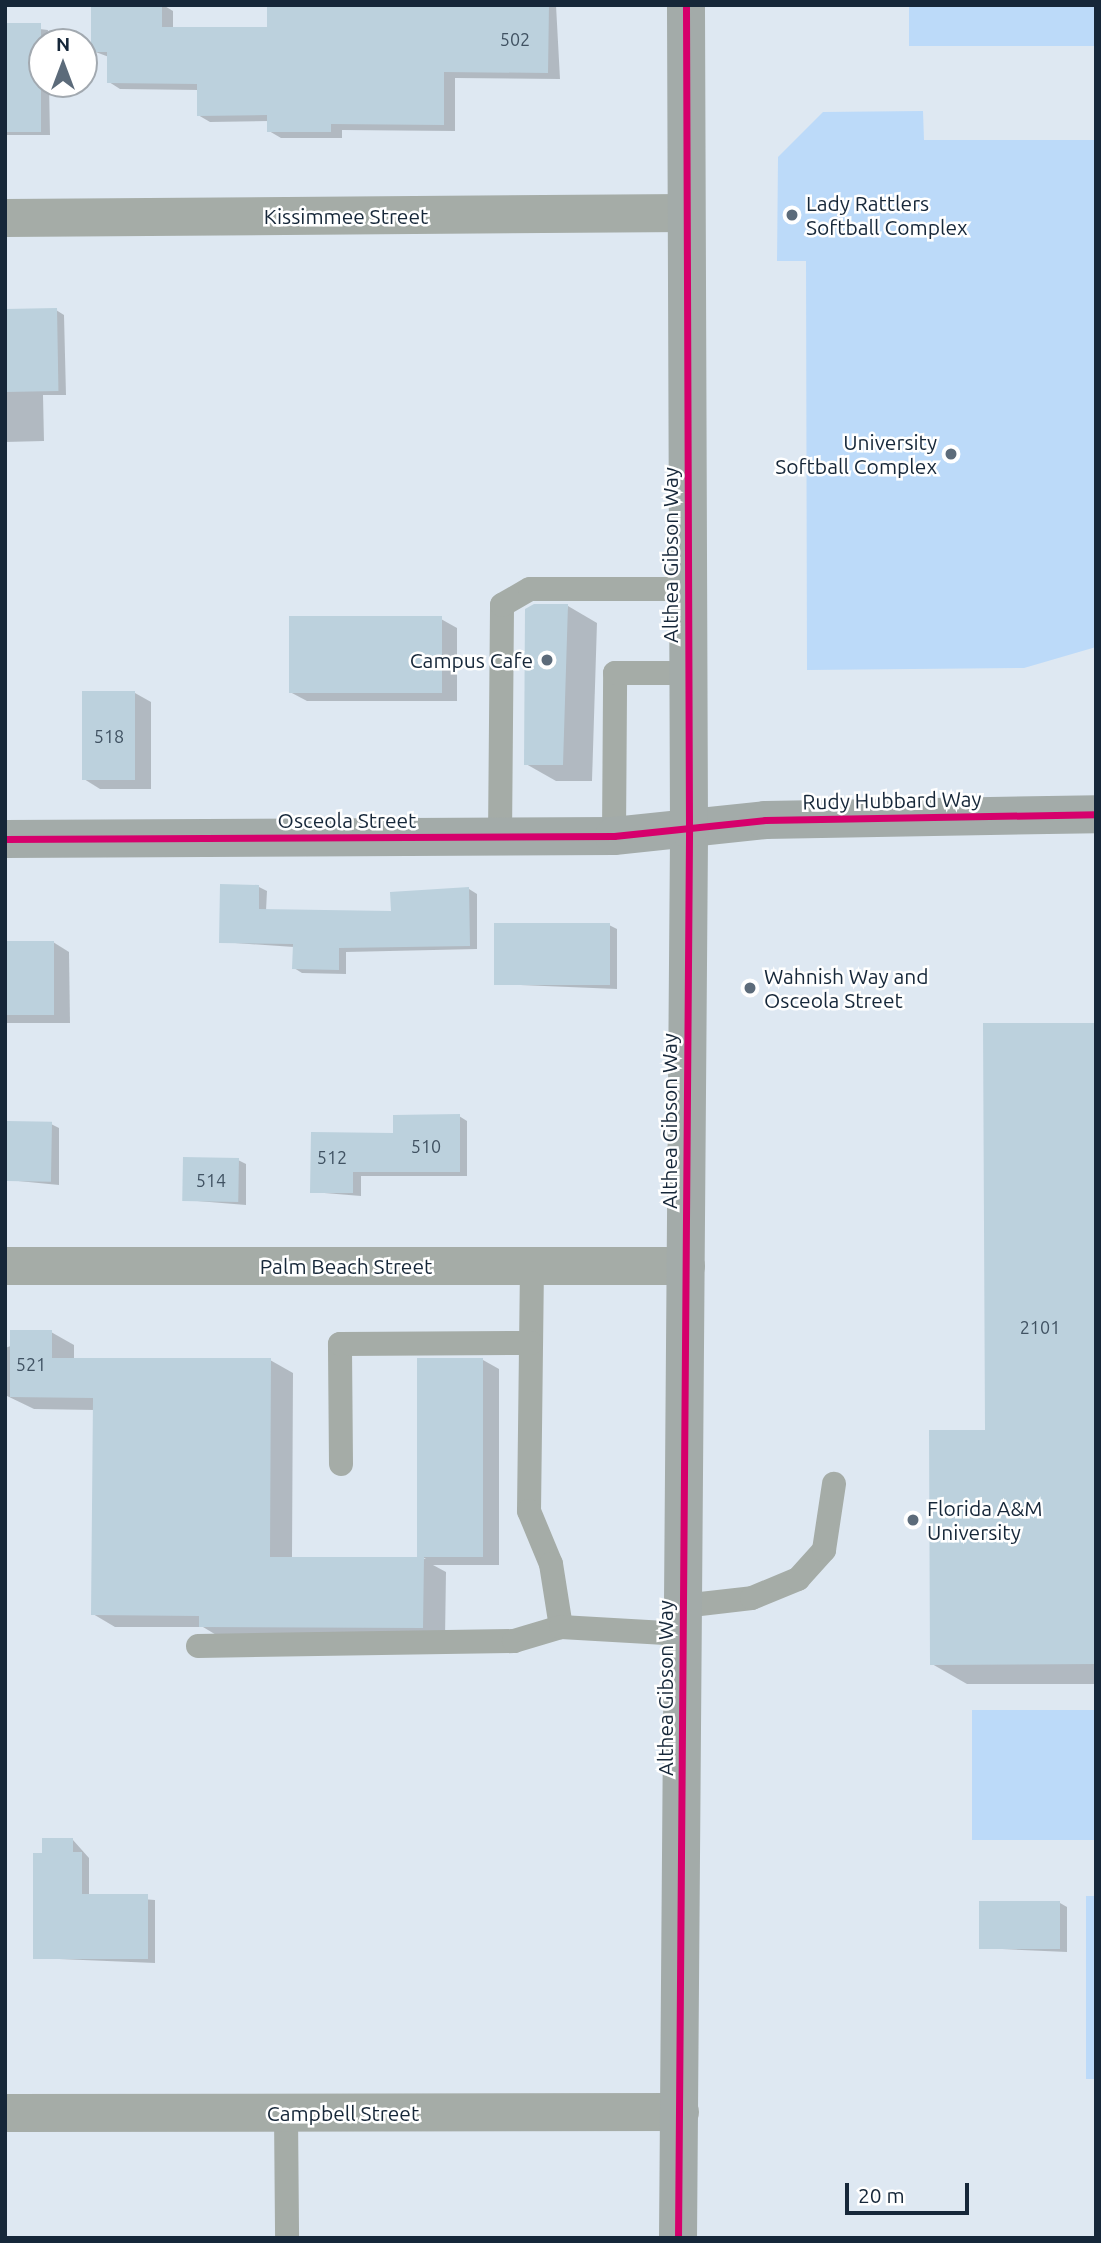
<!DOCTYPE html>
<html>
<head>
<meta charset="utf-8">
<style>
  body { margin:0 }
  #map { position:relative; width:1101px; height:2243px; overflow:hidden; background:#dee8f2; font-family:Ubuntu,sans-serif }
  div>[style] { position:absolute }
  .green>* { inset:0; background:#bcdaf9; transform-origin:0 0 }
  .shadow>* { inset:0; background:#0003 }
  .building>* { inset:0; background:#bcd1dd; transform-origin:0 0 }
  .lane>* { height:24px; margin:-12px; padding:0 12px; transform-origin:12px; border-radius:12px; background:#a5aca7 }
  .street>* { height:38px; margin:-19px; padding:0 19px; transform-origin:19px; border-radius:19px; background:#a5aca7 }
  .secondary>* { height:38px; margin:-19px; padding:0 19px; transform-origin:19px; border-radius:19px; background:#a3aba9 }
  .cycleway>* { height:7px; margin:-3.5px; padding:0 3.5px; transform-origin:3.5px; border-radius:3.5px; background:#d6006c }
  .dots>* { width:19px; height:19px; translate:-50% -50%; box-sizing:border-box; border:4px solid #fff; border-radius:50% }
  span { translate:-50% -50%; white-space:nowrap; text-align:center; line-height:1.15; -webkit-text-stroke:5px #fff; paint-order:stroke }
  .number-label { font-size:18px; color:#405262 }
  .number-label span { -webkit-text-stroke-width:0 }
  .poi-label { font-size:21px; color:#162739 }
  .left { translate:0 -50%; text-align:left }
  .right { translate:-100% -50%; text-align:right }
  .street-label { font-size:21px; color:#162739 }
  .frame { position:absolute; inset:0; border:7px solid #162739; pointer-events:none }
  .north { position:absolute; left:28px; top:28px; width:70px; height:70px; box-sizing:border-box; background:#fff; border:2px solid #a2a9b0; border-radius:50%; rotate:0deg; font-size:19px; font-weight:700; line-height:28px; text-align:center; color:#162739 }
  .north::after { content:''; display:block; margin:auto; width:24px; height:32px; background:#5c6b7a; clip-path:polygon(50% 0,100% 100%,50% 72%,0 100%) }
  .scale { position:absolute; left:845px; top:2183px; width:124px; height:32px; box-sizing:border-box; border:4px solid #162739; border-top:0; padding-left:9px; font-size:21px; line-height:24px; white-space:nowrap; color:#162739; -webkit-text-stroke:5px #fff; paint-order:stroke }
</style>
</head>
<body>
<div id="map">
  <div class="green">
    <i style="left:909px;top:5px;width:187px;height:41px"></i>
    <i style="clip-path:polygon(923px 111px,924px 140px,1096px 140px,1096px 647px,1024px 668px,807px 670px,806px 261px,777px 261px,778px 157px,823px 112px)"></i>
    <i style="left:1096px;top:1710px;width:130px;height:124px;rotate:90deg"></i>
    <i style="left:1086px;top:1896px;width:10px;height:183px"></i>
  </div>
  <div class="shadow">
    <i style="clip-path:polygon(93px 5px,163px 5px,173px 11px,173px 29px,269px 29px,379px 5px,556px 5px,560px 79px,455px 78px,455px 131px,342px 130px,342px 138px,281px 138px,269px 131px,269px 121px,210px 122px,198px 115px,198px 90px,120px 89px,109px 82px,109px 57px,93px 51px)"></i>
    <i style="clip-path:polygon(5px 25px,48px 30px,42px 84px,49px 84px,50px 135px,5px 135px)"></i>
    <i style="clip-path:polygon(56px 310px,64px 315px,66px 395px,43px 395px,44px 441px,5px 442px,5px 311px)"></i>
    <i style="clip-path:polygon(568px 606px,597px 623px,592px 781px,556px 781px,526px 764px)"></i>
    <i style="clip-path:polygon(441px 619px,457px 628px,457px 701px,307px 701px,290px 692px)"></i>
    <i style="clip-path:polygon(135px 693px,151px 702px,151px 789px,100px 789px,84px 779px)"></i>
    <i style="clip-path:polygon(259px 887px,267px 891px,266px 911px,393px 913px,469px 889px,477px 894px,477px 949px,346px 952px,346px 974px,302px 973px,294px 968px,294px 947px,221px 942px)"></i>
    <i style="clip-path:polygon(609px 925px,617px 929px,617px 989px,496px 984px)"></i>
    <i style="clip-path:polygon(53px 942px,69px 952px,70px 1023px,5px 1023px,5px 943px)"></i>
    <i style="clip-path:polygon(1096px 1025px,1096px 1684px,967px 1684px,932px 1664px)"></i>
    <i style="clip-path:polygon(459px 1116px,467px 1121px,467px 1176px,361px 1176px,361px 1196px,312px 1192px,395px 1135px)"></i>
    <i style="clip-path:polygon(51px 1124px,59px 1128px,59px 1185px,8px 1180px)"></i>
    <i style="clip-path:polygon(238px 1160px,246px 1164px,246px 1205px,185px 1200px)"></i>
    <i style="clip-path:polygon(51px 1332px,74px 1345px,74px 1359px,270px 1360px,293px 1373px,292px 1559px,426px 1559px,420px 1556px,483px 1360px,499px 1369px,499px 1565px,433px 1565px,446px 1572px,445px 1639px,223px 1639px,203px 1627px,115px 1627px,93px 1614px,95px 1410px,34px 1409px,5px 1395px,5px 1348px)"></i>
    <i style="clip-path:polygon(73px 1840px,89px 1858px,89px 1895px,155px 1900px,155px 1963px,35px 1958px,43px 1855px)"></i>
    <i style="clip-path:polygon(1060px 1903px,1067px 1907px,1067px 1952px,981px 1948px)"></i>
  </div>
  <div class="building">
    <i style="clip-path:polygon(91px 5px,162px 5px,162px 27px,267px 27px,267px 5px,549px 5px,548px 73px,444px 72px,444px 125px,331px 124px,331px 132px,267px 132px,267px 115px,197px 116px,197px 84px,107px 83px,107px 52px,91px 52px)"></i>
    <i style="left:5px;top:23px;width:36px;height:109px"></i>
    <i style="left:57px;top:308px;width:83px;height:52px;rotate:89deg"></i>
    <i style="clip-path:polygon(534px 604px,568px 604px,563px 765px,524px 765px,525px 609px)"></i>
    <i style="left:289px;top:616px;width:153px;height:77px"></i>
    <i style="left:82px;top:691px;width:53px;height:89px"></i>
    <i style="clip-path:polygon(220px 884px,259px 885px,259px 909px,391px 911px,390px 892px,469px 887px,470px 946px,339px 948px,339px 970px,292px 969px,293px 944px,219px 943px)"></i>
    <i style="left:494px;top:923px;width:116px;height:62px"></i>
    <i style="left:5px;top:941px;width:49px;height:74px"></i>
    <i style="clip-path:polygon(983px 1023px,1096px 1023px,1096px 1664px,930px 1665px,929px 1430px,985px 1430px)"></i>
    <i style="clip-path:polygon(460px 1114px,460px 1172px,353px 1172px,353px 1193px,310px 1193px,311px 1132px,393px 1133px,393px 1115px)"></i>
    <i style="left:7px;top:1121px;width:45px;height:60px;rotate:1deg"></i>
    <i style="left:183px;top:1157px;width:56px;height:44px;rotate:1deg"></i>
    <i style="clip-path:polygon(10px 1330px,52px 1330px,52px 1358px,271px 1358px,270px 1557px,424px 1557px,423px 1628px,199px 1627px,199px 1616px,91px 1615px,93px 1398px,10px 1397px)"></i>
    <i style="left:417px;top:1358px;width:66px;height:199px"></i>
    <i style="clip-path:polygon(42px 1838px,73px 1838px,73px 1852px,82px 1852px,82px 1894px,148px 1894px,148px 1959px,33px 1959px,33px 1853px,42px 1853px)"></i>
    <i style="left:979px;top:1901px;width:81px;height:48px"></i>
  </div>
  <div class="lane">
    <i style="left:614px;top:836px;width:163px;rotate:-89.6deg"></i>
    <i style="left:615px;top:673px;width:73px"></i>
    <i style="left:500px;top:837px;width:232px;rotate:-89.5deg"></i>
    <i style="left:502px;top:605px;width:32px;rotate:-30deg"></i>
    <i style="left:530px;top:589px;width:158px"></i>
    <i style="left:532px;top:1266px;width:245px;rotate:90.7deg"></i>
    <i style="left:529px;top:1511px;width:57px;rotate:67.5deg"></i>
    <i style="left:551px;top:1564px;width:64px;rotate:81deg"></i>
    <i style="left:341px;top:1464px;width:120px;rotate:-90.5deg"></i>
    <i style="left:340px;top:1344px;width:191px;rotate:-0.3deg"></i>
    <i style="left:683px;top:1606px;width:69px;rotate:-6.6deg"></i>
    <i style="left:752px;top:1598px;width:50px;rotate:-22.4deg"></i>
    <i style="left:798px;top:1579px;width:39px;rotate:-48deg"></i>
    <i style="left:824px;top:1550px;width:67px;rotate:-81.4deg"></i>
    <i style="left:198px;top:1646px;width:316px;rotate:-0.9deg"></i>
    <i style="left:514px;top:1641px;width:49px;rotate:-16.6deg"></i>
    <i style="left:561px;top:1627px;width:122px;rotate:3.3deg"></i>
    <i style="left:286px;top:2114px;width:124px;rotate:89.5deg"></i>
  </div>
  <div class="street">
    <i style="left:5px;top:218px;width:681px;rotate:-0.42deg"></i>
    <i style="left:5px;top:1266px;width:681px"></i>
    <i style="left:5px;top:2113px;width:675px;rotate:-0.08deg"></i>
  </div>
  <div class="secondary">
    <i style="left:5px;top:839px;width:609px;rotate:-0.28deg"></i>
    <i style="left:614px;top:836px;width:152px;rotate:-6deg"></i>
    <i style="left:765px;top:820px;width:331px;rotate:-1deg"></i>
    <i style="left:678px;top:2238px;width:1409px;rotate:-89.55deg"></i>
    <i style="left:689px;top:829px;width:824px;rotate:-90.21deg"></i>
  </div>
  <div class="cycleway">
    <i style="left:5px;top:839px;width:609px;rotate:-0.28deg"></i>
    <i style="left:614px;top:836px;width:152px;rotate:-6deg"></i>
    <i style="left:765px;top:820px;width:331px;rotate:-1deg"></i>
    <i style="left:678px;top:2238px;width:1409px;rotate:-89.55deg"></i>
    <i style="left:689px;top:829px;width:824px;rotate:-90.21deg"></i>
  </div>
  <div class="dots">
    <i style="left:792px;top:215px;background:#5c6b7a"></i>
    <i style="left:951px;top:454px;background:#5c6b7a"></i>
    <i style="left:547px;top:660px;background:#5c6b7a"></i>
    <i style="left:750px;top:988px;background:#5c6b7a"></i>
    <i style="left:913px;top:1520px;background:#5c6b7a"></i>
  </div>
  <div class="number-label">
    <span style="left:515px;top:39px">502</span>
    <span style="left:109px;top:736px">518</span>
    <span style="left:426px;top:1146px">510</span>
    <span style="left:332px;top:1157px">512</span>
    <span style="left:211px;top:1180px">514</span>
    <span style="left:1040px;top:1327px">2101</span>
    <span style="left:31px;top:1364px">521</span>
  </div>
  <div class="poi-label">
    <span class="left" style="left:806px;top:215px">Lady Rattlers<br>Softball Complex</span>
    <span class="right" style="left:937px;top:454px">University<br>Softball Complex</span>
    <span class="right" style="left:533px;top:660px">Campus Cafe</span>
    <span class="left" style="left:764px;top:988px">Wahnish Way and<br>Osceola Street</span>
    <span class="left" style="left:927px;top:1520px">Florida A&amp;M<br>University</span>
  </div>
  <div class="street-label">
    <span style="left:346px;top:216px">Kissimmee Street</span>
    <span style="left:670px;top:555px;rotate:-90deg">Althea Gibson Way</span>
    <span style="left:892px;top:800px;rotate:-1deg">Rudy Hubbard Way</span>
    <span style="left:347px;top:820px">Osceola Street</span>
    <span style="left:669px;top:1121px;rotate:-90deg">Althea Gibson Way</span>
    <span style="left:346px;top:1266px">Palm Beach Street</span>
    <span style="left:665px;top:1688px;rotate:-90deg">Althea Gibson Way</span>
    <span style="left:343px;top:2113px">Campbell Street</span>
  </div>
  <div class="frame"></div>
  <div class="north">N</div>
  <div class="scale">20 m</div>
</div>
</body>
</html>
